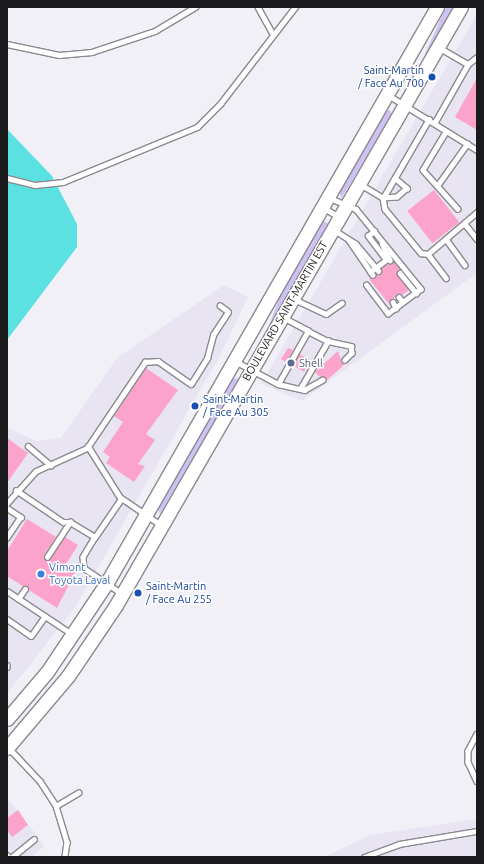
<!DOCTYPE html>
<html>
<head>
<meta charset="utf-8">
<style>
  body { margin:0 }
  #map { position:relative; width:484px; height:864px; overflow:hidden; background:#f2f0f7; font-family:Ubuntu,sans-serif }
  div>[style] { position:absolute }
  .built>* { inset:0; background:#e8e4f2 }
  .green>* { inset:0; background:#cfc1f3 }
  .water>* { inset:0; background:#5ce1e3 }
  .building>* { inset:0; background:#fba3cb; transform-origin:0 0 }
  .roads { filter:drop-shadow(1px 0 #8b898f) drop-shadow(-1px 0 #8b898f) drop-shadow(0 1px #8b898f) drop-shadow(0 -1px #8b898f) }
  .service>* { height:4.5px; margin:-2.25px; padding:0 2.25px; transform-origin:2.25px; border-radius:2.25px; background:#fff }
  .secondary>* { height:13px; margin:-6.5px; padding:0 6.5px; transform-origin:6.5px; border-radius:6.5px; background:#fff }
  .dots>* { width:11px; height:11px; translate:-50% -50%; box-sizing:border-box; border:2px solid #fff; border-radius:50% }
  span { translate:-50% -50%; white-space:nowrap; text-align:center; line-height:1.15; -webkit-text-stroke:3px #fff; paint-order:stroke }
  .transit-label { font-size:11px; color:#164399 }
  .right { translate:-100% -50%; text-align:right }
  .left { translate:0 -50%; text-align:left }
  .street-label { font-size:11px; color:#1a1a1c }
  .service-label { font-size:11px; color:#4e5e75 }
  .shop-label { font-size:11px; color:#366cbe }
  .frame { position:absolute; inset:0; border:8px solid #1a1a1c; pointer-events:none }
</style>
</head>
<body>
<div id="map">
  <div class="built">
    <i style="clip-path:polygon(477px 14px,477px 273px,302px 401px,261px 384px)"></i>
    <i style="clip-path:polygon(224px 285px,248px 297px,221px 354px,76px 606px,7px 694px,7px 428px,37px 441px,61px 438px,117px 358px)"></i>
    <i style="clip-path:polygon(7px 797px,45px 846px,31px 857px,7px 857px)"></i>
    <i style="clip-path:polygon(477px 819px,477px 857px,324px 857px,370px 835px)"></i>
  </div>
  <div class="green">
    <i style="clip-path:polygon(446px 7px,454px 7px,426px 55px,425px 54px)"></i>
    <i style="clip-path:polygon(390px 110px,392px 114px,341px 199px,340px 192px,386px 111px)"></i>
    <i style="clip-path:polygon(323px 221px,329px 224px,266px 334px,281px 293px)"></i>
    <i style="clip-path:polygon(237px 378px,238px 381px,160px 514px,158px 509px,232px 379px)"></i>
  </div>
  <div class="water">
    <i style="clip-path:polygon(7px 129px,52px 176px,77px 224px,77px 247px,7px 340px)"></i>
  </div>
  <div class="building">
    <i style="clip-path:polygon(477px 78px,477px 130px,455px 117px)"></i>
    <i style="left:434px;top:190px;width:41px;height:34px;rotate:52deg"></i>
    <i style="clip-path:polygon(394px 261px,400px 269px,397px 275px,409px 290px,402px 295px,397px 294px,390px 305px,369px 279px,381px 274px,382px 268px)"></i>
    <i style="clip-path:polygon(288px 348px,293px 350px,286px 362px,281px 359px)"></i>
    <i style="clip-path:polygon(338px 351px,342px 362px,346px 363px,325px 382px,315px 372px)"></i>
    <i style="left:299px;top:354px;width:13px;height:13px;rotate:29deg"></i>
    <i style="clip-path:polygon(146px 368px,178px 390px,146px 434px,155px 440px,138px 464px,145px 466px,134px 482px,106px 463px,110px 457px,103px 452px,123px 422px,114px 416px)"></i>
    <i style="clip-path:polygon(7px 438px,28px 453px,7px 483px)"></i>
    <i style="clip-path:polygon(27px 519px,56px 537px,44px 555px,45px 560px,50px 559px,65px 537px,78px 545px,66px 564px,76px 571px,57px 608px,7px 576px,7px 551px)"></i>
    <i style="clip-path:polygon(18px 810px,28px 825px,12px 837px,7px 830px,7px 818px)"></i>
  </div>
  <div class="roads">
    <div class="service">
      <i style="left:258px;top:7px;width:31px;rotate:61deg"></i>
      <i style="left:7px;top:44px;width:53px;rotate:11.9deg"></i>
      <i style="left:59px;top:55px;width:33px;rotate:-5deg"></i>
      <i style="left:92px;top:52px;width:66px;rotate:-18.4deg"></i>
      <i style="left:155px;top:31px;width:47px;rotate:-31deg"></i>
      <i style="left:440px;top:48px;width:32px;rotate:30deg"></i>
      <i style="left:388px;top:95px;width:105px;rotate:31.7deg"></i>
      <i style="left:435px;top:122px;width:67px;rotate:-60.4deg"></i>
      <i style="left:468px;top:64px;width:11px;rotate:-38deg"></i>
      <i style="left:446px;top:132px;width:44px;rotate:121.2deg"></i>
      <i style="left:423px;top:170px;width:52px;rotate:48.1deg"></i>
      <i style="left:7px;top:178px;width:29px;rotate:14deg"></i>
      <i style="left:35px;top:185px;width:28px;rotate:-6deg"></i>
      <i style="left:63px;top:182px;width:145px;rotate:-22.3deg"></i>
      <i style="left:197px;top:127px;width:33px;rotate:-45deg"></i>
      <i style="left:220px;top:104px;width:123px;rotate:-52.3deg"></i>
      <i style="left:395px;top:178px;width:16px;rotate:40deg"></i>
      <i style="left:407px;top:188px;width:13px;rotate:138deg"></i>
      <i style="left:397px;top:197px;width:14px;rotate:176deg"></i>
      <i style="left:383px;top:198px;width:11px;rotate:80deg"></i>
      <i style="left:385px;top:209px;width:57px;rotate:50.7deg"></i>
      <i style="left:421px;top:253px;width:7px;rotate:8deg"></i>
      <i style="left:428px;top:254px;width:65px;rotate:-40.6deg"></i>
      <i style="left:360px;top:184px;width:27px;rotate:31deg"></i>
      <i style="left:383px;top:198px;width:91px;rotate:-59.8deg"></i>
      <i style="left:437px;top:186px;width:52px;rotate:-54.5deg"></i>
      <i style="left:330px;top:198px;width:28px;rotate:23deg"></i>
      <i style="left:356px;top:209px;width:103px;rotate:50.9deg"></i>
      <i style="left:421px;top:289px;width:41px;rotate:142.9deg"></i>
      <i style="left:388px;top:314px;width:36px;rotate:-127deg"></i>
      <i style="left:324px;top:208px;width:16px;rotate:30deg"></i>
      <i style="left:465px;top:224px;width:19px;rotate:51deg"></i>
      <i style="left:334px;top:230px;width:26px;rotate:32deg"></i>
      <i style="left:356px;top:244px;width:35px;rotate:50deg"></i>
      <i style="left:446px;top:239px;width:32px;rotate:54deg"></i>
      <i style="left:349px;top:240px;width:42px;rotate:55.6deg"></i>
      <i style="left:382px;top:243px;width:19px;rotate:65deg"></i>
      <i style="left:428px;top:254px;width:30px;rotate:53deg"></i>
      <i style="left:370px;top:272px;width:20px;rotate:-37deg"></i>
      <i style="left:386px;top:260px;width:30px;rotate:-127deg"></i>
      <i style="left:368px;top:236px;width:8px;rotate:-40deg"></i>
      <i style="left:400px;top:273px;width:26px;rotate:51deg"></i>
      <i style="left:399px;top:297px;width:6px;rotate:51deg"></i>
      <i style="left:294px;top:299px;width:35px;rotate:25deg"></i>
      <i style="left:326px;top:314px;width:19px;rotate:-35deg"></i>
      <i style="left:393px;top:302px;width:7px;rotate:63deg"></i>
      <i style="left:308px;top:331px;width:22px;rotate:27deg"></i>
      <i style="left:328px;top:341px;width:24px;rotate:12deg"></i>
      <i style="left:351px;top:346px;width:7px;rotate:82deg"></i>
      <i style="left:352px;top:353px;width:10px;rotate:135deg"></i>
      <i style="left:235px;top:361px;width:49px;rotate:28.1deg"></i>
      <i style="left:278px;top:384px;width:61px;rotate:-60.5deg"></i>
      <i style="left:308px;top:331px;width:27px;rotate:-152deg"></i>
      <i style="left:278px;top:384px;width:27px;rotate:13deg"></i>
      <i style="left:304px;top:390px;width:21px;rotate:-29deg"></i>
      <i style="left:300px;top:389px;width:56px;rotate:-59.7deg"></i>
      <i style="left:28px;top:446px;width:30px;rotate:40deg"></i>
      <i style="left:88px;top:446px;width:60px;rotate:57.9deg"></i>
      <i style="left:120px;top:497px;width:50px;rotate:34.3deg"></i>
      <i style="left:16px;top:490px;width:57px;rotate:34.2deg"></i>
      <i style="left:63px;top:522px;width:7px"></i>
      <i style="left:70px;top:522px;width:29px;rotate:31deg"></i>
      <i style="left:95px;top:537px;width:23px;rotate:121deg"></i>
      <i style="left:83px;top:557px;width:11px;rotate:85deg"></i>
      <i style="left:84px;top:568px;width:45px;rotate:34deg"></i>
      <i style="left:7px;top:503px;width:43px;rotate:-47.8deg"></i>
      <i style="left:36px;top:471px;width:56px;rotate:-24.3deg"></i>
      <i style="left:87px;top:448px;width:104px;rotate:-56deg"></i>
      <i style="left:145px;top:362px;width:13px;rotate:-4deg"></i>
      <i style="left:158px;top:361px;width:40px;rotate:34.9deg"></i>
      <i style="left:191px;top:384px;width:31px;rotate:-58deg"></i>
      <i style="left:207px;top:358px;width:24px;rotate:-75deg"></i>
      <i style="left:213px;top:335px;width:27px;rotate:-57deg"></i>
      <i style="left:228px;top:312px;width:10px;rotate:-143deg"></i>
      <i style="left:7px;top:508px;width:17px;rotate:33deg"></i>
      <i style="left:21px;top:517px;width:25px;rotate:124deg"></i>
      <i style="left:95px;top:537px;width:46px;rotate:-55.6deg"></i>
      <i style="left:47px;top:557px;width:42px;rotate:-56.7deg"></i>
      <i style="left:7px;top:591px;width:78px;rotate:33.5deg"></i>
      <i style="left:18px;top:599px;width:12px;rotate:-55deg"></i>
      <i style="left:7px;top:619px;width:29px;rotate:35deg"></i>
      <i style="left:31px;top:636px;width:24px;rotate:-55deg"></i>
      <i style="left:7px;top:665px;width:2px;rotate:90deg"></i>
      <i style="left:477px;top:734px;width:19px;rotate:118deg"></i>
      <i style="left:468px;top:751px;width:11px;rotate:90deg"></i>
      <i style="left:468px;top:762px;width:21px;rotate:65deg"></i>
      <i style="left:9px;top:748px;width:45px;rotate:46.8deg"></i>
      <i style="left:40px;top:781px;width:30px;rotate:57deg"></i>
      <i style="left:56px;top:806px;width:38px;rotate:73deg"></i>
      <i style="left:67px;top:842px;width:15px;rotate:98deg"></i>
      <i style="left:56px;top:806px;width:26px;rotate:-31deg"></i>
      <i style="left:7px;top:855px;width:3px;rotate:45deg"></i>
      <i style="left:12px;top:857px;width:28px;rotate:-39deg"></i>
      <i style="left:364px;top:857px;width:37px;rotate:-20deg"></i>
      <i style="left:399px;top:844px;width:79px;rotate:-9.5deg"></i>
    </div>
    <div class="secondary">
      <i style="left:7px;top:719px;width:62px;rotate:-49.6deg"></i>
      <i style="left:47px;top:672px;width:106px;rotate:-56.2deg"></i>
      <i style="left:106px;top:584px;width:665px;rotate:-60.16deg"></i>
      <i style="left:7px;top:748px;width:94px;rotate:-49.7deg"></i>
      <i style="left:68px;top:676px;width:86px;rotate:-55.9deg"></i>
      <i style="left:116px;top:605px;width:690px;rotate:-60.02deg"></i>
    </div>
  </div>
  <div class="dots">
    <i style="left:432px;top:77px;background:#1a4fb4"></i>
    <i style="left:291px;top:363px;background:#5c6f8a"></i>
    <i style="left:195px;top:406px;background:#1a4fb4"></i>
    <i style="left:41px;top:574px;background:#3f7fe0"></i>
    <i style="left:138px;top:593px;background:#1a4fb4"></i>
  </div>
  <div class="transit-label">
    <span class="right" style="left:424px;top:77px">Saint-Martin<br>/ Face Au 700</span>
    <span class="left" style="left:203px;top:406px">Saint-Martin<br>/ Face Au 305</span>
    <span class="left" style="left:146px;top:593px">Saint-Martin<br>/ Face Au 255</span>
  </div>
  <div class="street-label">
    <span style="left:285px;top:311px;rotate:-60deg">BOULEVARD SAINT-MARTIN EST</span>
  </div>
  <div class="service-label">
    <span class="left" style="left:299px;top:363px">Shell</span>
  </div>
  <div class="shop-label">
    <span class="left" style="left:49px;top:574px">Vimont<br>Toyota Laval</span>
  </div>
  <div class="frame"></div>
</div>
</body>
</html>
